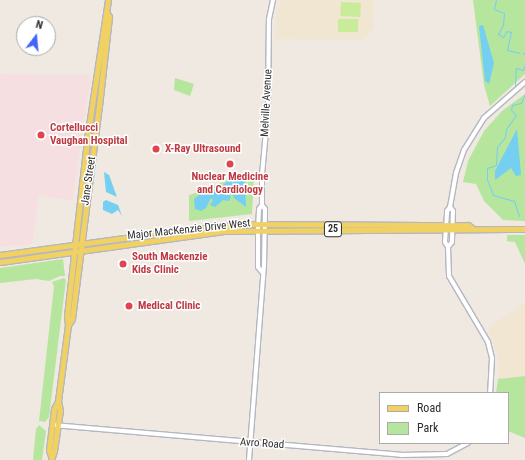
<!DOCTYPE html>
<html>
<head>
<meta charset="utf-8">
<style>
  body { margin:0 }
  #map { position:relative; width:525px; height:460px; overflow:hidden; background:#efe9e1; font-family:"Roboto Condensed",sans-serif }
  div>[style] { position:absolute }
  .education>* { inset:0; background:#f0e6d1 }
  .medical>* { inset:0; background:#f5dfe0 }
  .green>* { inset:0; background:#b6e59e }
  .pitch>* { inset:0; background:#c9ec9a; transform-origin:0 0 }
  .water>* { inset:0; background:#75cff0 }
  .stream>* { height:1px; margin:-0.5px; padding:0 0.5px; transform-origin:0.5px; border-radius:0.5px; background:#75cff0 }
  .roads { filter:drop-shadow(1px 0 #b4b7c1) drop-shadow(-1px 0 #b4b7c1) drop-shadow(0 1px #b4b7c1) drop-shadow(0 -1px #b4b7c1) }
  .minor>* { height:4px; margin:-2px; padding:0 2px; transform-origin:2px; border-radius:2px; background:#fff }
  .major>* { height:5px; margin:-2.5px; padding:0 2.5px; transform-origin:2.5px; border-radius:2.5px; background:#f2d163 }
  .dots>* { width:11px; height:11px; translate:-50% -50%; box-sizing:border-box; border:2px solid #fff; border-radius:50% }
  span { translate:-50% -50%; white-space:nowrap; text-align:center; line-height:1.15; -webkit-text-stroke:3px #fff; paint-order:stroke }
  .shield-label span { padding:1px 3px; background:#fff; border:1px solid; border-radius:3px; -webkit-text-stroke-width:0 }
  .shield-label { font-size:10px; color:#2e2e2e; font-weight:700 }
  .street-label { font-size:11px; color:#2e2e2e }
  .health-label { font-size:11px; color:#be3a42; font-weight:700 }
  .left { translate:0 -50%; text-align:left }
  .legend { position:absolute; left:379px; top:392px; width:130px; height:52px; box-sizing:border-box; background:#fff; border:1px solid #ababab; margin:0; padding:5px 7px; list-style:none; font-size:12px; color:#2e2e2e }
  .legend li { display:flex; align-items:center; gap:8px; height:20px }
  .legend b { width:20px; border:1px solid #ababab }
  .north { position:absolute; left:16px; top:16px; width:40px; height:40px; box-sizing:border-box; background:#fff; border:1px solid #ababab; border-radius:50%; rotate:16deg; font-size:11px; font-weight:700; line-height:16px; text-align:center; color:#2e2e2e }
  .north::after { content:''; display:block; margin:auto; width:14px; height:18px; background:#4264fb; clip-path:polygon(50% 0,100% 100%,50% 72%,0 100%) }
</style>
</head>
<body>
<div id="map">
  <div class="education">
    <i style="clip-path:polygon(281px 0,374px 0,374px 28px,363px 40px,275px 39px,276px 16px)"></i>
    <i style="clip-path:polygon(525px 303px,525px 376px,498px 379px,498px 359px,488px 328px)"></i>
  </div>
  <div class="medical">
    <i style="clip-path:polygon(0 74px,91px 75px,73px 200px,39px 196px,32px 244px,0 247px)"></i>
  </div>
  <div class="green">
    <i style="clip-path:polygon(473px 0,525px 0,525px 74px,490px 106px,484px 85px)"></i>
    <i style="clip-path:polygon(175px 78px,194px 84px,190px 96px,174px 90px)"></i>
    <i style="clip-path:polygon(525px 94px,525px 221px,503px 220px,484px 201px,476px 184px,463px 182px,468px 161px,484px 131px,502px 111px)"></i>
    <i style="clip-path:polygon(240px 174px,254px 175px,252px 214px,189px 221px,189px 195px,205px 190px)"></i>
    <i style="clip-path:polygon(507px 235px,525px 235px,525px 264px,515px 242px,507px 241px)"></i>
    <i style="clip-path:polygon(63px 259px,65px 276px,60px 276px,49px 281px,36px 279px,0 283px,0 268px)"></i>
    <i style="clip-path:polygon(64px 278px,66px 280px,49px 417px,45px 422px,39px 421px,54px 286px,52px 282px)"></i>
    <i style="clip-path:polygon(525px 376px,525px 438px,508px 431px,508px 393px,496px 393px,498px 379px)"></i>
    <i style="clip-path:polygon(39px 425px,46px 431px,42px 460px,33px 460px,36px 429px)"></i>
  </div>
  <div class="pitch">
    <i style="left:341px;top:2px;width:20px;height:14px;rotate:3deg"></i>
    <i style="left:338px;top:19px;width:20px;height:13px"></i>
  </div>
  <div class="water">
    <i style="clip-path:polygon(483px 25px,494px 63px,489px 84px,485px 81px,479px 26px)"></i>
    <i style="clip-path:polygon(517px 129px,521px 175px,516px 176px,511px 168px,495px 180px,495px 171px)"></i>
    <i style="clip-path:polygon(104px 172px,109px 175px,117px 197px,106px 192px)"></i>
    <i style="clip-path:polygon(231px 178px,243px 179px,245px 182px,246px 207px,234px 198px,230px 189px,228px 190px,231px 197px,229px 201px,223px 200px,215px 207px,210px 205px,213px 200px,211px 198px,206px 208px,201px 211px,195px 209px,194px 199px,200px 194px,220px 188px)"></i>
    <i style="clip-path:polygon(106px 200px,118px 205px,122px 216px,118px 210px,112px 214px,103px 210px,103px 202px)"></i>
  </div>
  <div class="stream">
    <i style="left:496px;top:0;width:9px;rotate:103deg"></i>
    <i style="left:494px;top:9px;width:11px;rotate:22deg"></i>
    <i style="left:504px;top:13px;width:12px;rotate:95deg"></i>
    <i style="left:503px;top:25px;width:10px;rotate:119deg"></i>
    <i style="left:498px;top:34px;width:6px;rotate:31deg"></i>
    <i style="left:503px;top:37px;width:7px;rotate:-56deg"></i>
    <i style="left:507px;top:31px;width:4px;rotate:14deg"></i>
    <i style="left:511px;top:32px;width:18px;rotate:103deg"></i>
    <i style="left:507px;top:50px;width:13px;rotate:13deg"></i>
    <i style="left:523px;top:53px;width:2px;rotate:27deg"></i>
    <i style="left:515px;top:85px;width:17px;rotate:-87deg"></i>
    <i style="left:516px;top:68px;width:7px;rotate:16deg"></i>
    <i style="left:523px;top:70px;width:6px;rotate:-72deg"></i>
    <i style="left:519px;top:216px;width:16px;rotate:-108deg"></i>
    <i style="left:514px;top:201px;width:22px;rotate:-164deg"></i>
    <i style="left:493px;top:195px;width:17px;rotate:-111deg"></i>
    <i style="left:487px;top:179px;width:11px;rotate:-90deg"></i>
    <i style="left:487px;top:168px;width:9px;rotate:-18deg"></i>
    <i style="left:496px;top:165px;width:18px;rotate:-87deg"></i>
    <i style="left:497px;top:147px;width:13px;rotate:-51deg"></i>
    <i style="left:505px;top:137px;width:8px;rotate:-83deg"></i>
    <i style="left:506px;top:129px;width:17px;rotate:-54deg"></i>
    <i style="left:516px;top:115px;width:7px;rotate:-135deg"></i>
    <i style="left:511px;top:110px;width:5px;rotate:-79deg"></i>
    <i style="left:512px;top:105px;width:9px;rotate:-13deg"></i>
    <i style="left:521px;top:103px;width:10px;rotate:-66deg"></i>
  </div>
  <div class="roads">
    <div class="minor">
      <i style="left:450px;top:207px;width:5px;rotate:53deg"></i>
      <i style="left:453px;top:211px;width:31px;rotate:92deg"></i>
      <i style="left:452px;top:242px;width:6px;rotate:129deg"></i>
      <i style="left:448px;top:247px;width:29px;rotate:88deg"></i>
      <i style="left:449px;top:276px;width:77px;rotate:59.4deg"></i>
      <i style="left:488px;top:342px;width:16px;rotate:76deg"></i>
      <i style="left:492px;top:358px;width:35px;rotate:93deg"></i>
      <i style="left:448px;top:247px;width:6px;rotate:-121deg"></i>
      <i style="left:445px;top:242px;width:31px;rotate:-86deg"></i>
      <i style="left:447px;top:211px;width:5px;rotate:-53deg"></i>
      <i style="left:450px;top:207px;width:35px;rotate:-80deg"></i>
      <i style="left:456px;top:173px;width:24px;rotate:-71deg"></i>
      <i style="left:464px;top:150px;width:38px;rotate:-58deg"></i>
      <i style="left:484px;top:118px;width:55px;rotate:-41.3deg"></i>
      <i style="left:262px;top:272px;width:6px;rotate:-129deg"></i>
      <i style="left:258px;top:267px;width:38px;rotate:-90deg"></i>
      <i style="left:258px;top:229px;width:20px;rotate:-87deg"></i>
      <i style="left:259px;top:209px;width:5px;rotate:-53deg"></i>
      <i style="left:53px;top:425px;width:349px;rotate:4.9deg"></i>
      <i style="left:401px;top:455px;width:46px;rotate:-1.2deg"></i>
      <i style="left:447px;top:454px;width:24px;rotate:-28deg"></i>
      <i style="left:249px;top:460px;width:195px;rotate:-85.6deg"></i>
      <i style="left:264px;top:266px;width:57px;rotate:-89deg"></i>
      <i style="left:265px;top:209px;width:5px;rotate:-127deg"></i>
      <i style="left:262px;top:205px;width:30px;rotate:-90deg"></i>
      <i style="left:262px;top:175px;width:66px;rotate:-84.8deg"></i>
      <i style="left:268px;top:109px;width:90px;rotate:-89.4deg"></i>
      <i style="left:269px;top:19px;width:19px;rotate:-78deg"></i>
    </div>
    <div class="major">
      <i style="left:0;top:255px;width:185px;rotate:-7.8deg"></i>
      <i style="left:183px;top:230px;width:64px;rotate:-5.4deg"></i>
      <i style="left:247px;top:224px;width:221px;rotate:0.3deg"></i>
      <i style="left:468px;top:225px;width:6px;rotate:39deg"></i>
      <i style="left:0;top:262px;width:226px;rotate:-7.9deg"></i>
      <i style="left:224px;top:231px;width:301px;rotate:-0.4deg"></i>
      <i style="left:68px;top:325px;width:7px;rotate:-56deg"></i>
      <i style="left:72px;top:319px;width:215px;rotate:-82.8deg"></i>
      <i style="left:99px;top:106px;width:90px;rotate:-83.6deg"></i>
      <i style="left:109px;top:17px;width:4px;rotate:-117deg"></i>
      <i style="left:51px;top:456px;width:6px;rotate:-108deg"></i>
      <i style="left:49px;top:450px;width:41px;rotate:-83deg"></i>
      <i style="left:54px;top:409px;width:9px;rotate:-63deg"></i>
      <i style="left:51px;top:460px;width:9px;rotate:-72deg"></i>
      <i style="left:54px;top:451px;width:41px;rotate:-81.7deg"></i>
      <i style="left:60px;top:410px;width:9px;rotate:-103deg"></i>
      <i style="left:58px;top:401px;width:77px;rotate:-82.5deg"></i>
      <i style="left:68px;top:325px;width:9px;rotate:-96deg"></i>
      <i style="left:67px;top:316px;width:185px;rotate:-83.5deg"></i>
      <i style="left:88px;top:132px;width:134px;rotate:-81.4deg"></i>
    </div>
  </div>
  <div class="dots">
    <i style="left:41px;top:135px;background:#e0444e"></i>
    <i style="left:156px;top:149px;background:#e0444e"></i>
    <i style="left:230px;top:164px;background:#e0444e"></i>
    <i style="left:123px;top:264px;background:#e0444e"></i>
    <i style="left:129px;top:306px;background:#e0444e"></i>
  </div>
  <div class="shield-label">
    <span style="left:333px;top:229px">25</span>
  </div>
  <div class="street-label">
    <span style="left:267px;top:103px;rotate:-87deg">Melville Avenue</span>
    <span style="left:89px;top:181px;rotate:-82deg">Jane Street</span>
    <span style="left:189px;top:230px;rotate:-6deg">Major MacKenzie Drive West</span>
    <span style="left:262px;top:444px;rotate:4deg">Avro Road</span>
  </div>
  <div class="health-label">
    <span class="left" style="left:50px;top:135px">Cortellucci<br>Vaughan Hospital</span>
    <span class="left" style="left:165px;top:149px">X-Ray Ultrasound</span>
    <span style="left:230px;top:184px">Nuclear Medicine<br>and Cardiology</span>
    <span class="left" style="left:132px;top:264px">South Mackenzie<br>Kids Clinic</span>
    <span class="left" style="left:138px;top:306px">Medical Clinic</span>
  </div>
  <ul class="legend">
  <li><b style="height:5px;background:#f2d163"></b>Road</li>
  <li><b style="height:11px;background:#b6e59e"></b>Park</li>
  </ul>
  <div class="north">N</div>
</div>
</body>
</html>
